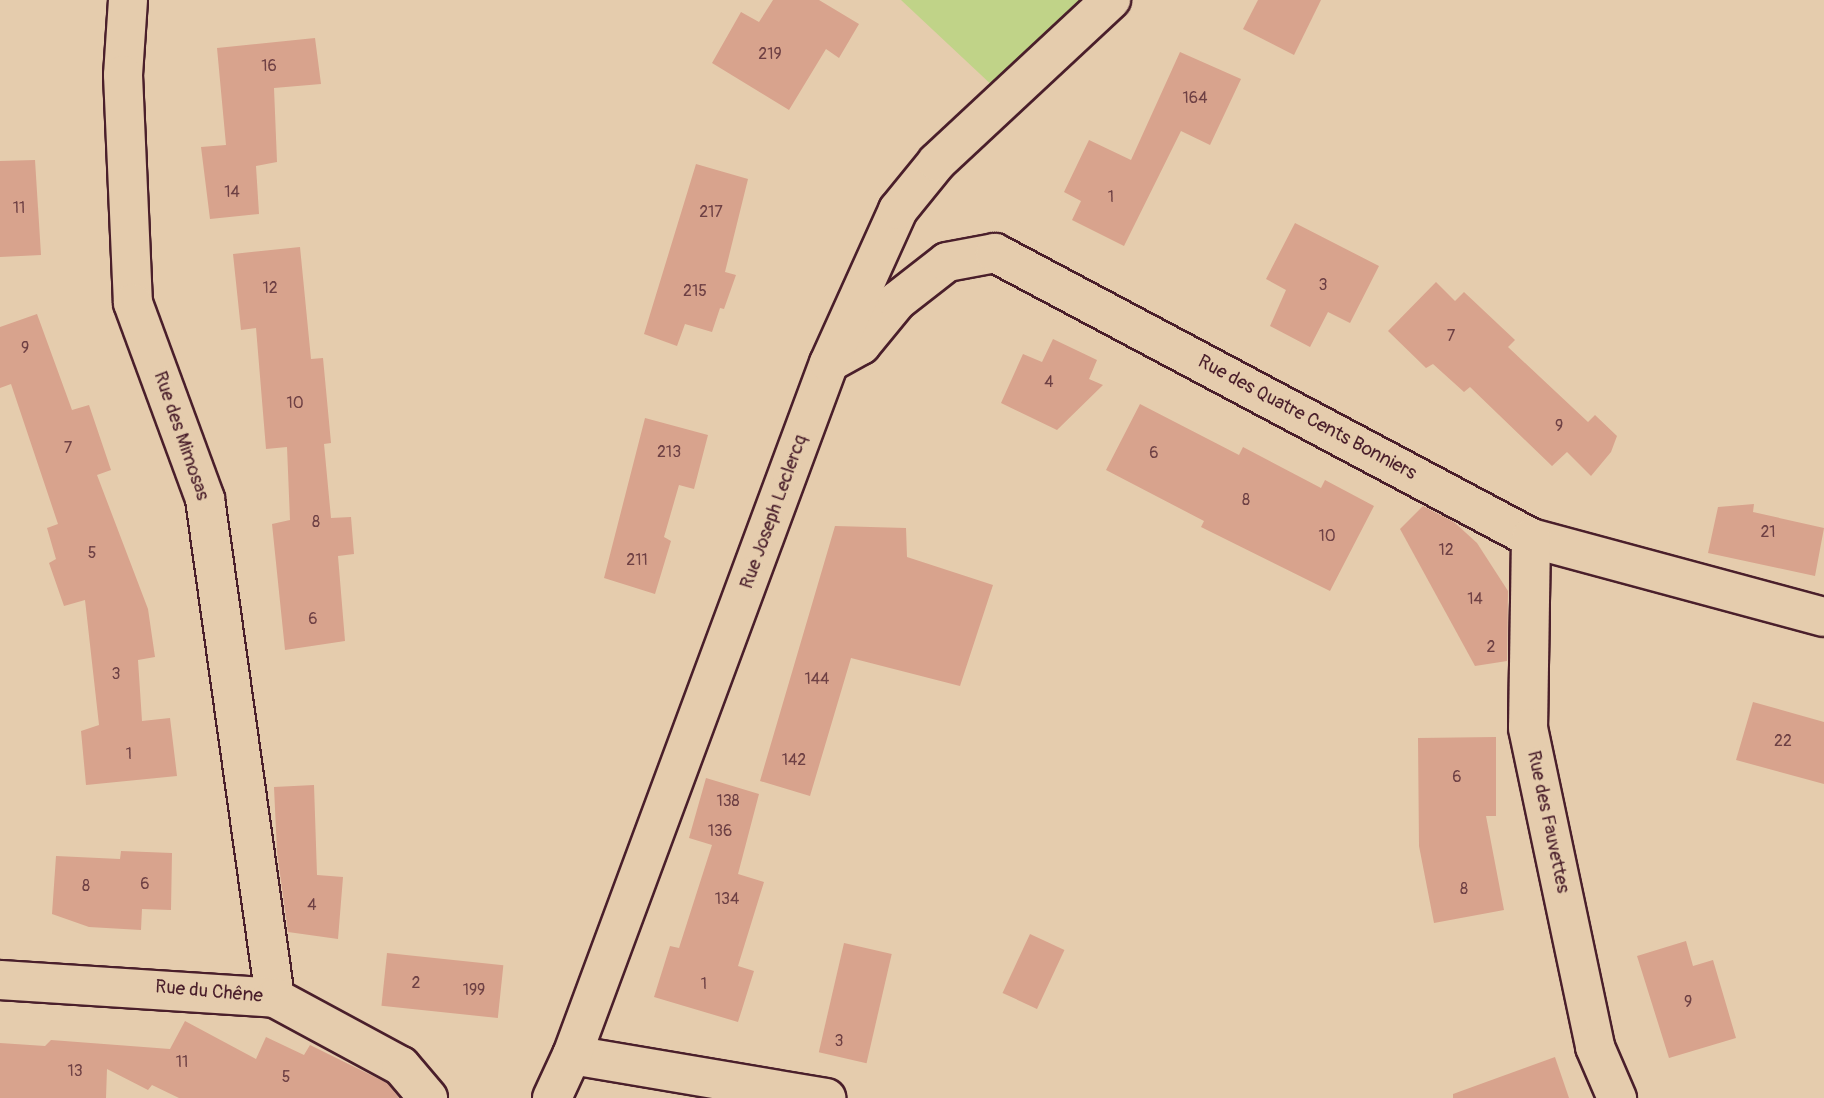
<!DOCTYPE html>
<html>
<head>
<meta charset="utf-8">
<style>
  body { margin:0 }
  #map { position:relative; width:1824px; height:1098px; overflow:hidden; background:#e5ccad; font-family:Pangolin,sans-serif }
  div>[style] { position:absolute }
  .green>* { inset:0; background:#c0d388 }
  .building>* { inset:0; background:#d8a38d; transform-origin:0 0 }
  .roads { filter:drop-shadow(2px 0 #4a1f2b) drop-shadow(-2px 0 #4a1f2b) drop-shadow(0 2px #4a1f2b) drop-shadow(0 -2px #4a1f2b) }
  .street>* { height:38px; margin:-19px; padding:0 19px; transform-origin:19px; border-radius:19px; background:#e5ccad }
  span { translate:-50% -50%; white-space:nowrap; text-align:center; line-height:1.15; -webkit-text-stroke:7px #e5ccad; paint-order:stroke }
  .number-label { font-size:16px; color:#6e4044 }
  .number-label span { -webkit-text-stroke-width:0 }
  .street-label { font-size:19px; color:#4a1f2b }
</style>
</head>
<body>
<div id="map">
  <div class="green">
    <i style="clip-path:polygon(901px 0,1083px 0,996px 89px)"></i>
  </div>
  <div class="building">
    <i style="clip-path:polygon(773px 0,819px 0,859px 24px,839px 58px,826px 49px,789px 110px,712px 63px,741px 12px,759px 22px)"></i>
    <i style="clip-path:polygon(1258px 0,1321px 0,1294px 55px,1243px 29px)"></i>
    <i style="clip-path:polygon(315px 38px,321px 84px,274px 88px,277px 162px,256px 166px,259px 214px,210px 219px,201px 147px,226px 145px,217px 48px)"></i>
    <i style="clip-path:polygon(1180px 52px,1241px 79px,1210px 145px,1181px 131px,1124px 246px,1072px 220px,1081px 201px,1064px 192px,1089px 140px,1131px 160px)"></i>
    <i style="clip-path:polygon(35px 160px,41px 255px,0 257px,0 161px)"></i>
    <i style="clip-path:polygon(696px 164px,748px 179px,725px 272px,736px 275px,724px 309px,720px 308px,712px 332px,685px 324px,677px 346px,644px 334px)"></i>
    <i style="clip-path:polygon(1295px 223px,1379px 266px,1350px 323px,1328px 312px,1310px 347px,1270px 326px,1286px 290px,1266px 279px)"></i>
    <i style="clip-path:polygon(300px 247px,311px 359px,323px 358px,331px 443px,324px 444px,331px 518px,351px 517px,354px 554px,338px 556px,345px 641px,285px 650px,272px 524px,290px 520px,287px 447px,266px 449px,256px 328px,241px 330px,233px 254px)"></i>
    <i style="clip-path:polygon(1436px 282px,1455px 301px,1464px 292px,1515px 340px,1508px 347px,1588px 422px,1595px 415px,1617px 436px,1611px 452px,1591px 476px,1567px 452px,1552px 466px,1470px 387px,1464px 392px,1433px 364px,1426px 368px,1388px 331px)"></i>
    <i style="clip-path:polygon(37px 314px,72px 410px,89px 405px,111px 470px,97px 475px,148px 609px,155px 657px,138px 660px,142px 721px,170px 718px,177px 776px,86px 785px,81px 731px,99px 725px,85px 600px,64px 606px,49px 563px,56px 559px,47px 528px,58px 524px,11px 384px,0 388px,0 327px)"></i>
    <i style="clip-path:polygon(1053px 339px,1097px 360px,1089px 379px,1103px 385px,1057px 430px,1001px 403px,1023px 354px,1042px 362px)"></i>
    <i style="clip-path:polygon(1140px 404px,1239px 455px,1243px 447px,1321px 488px,1325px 480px,1374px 506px,1330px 591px,1201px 527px,1204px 521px,1106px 470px)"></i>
    <i style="clip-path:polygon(645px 418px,708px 435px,694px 489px,679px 485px,664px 537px,671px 541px,655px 594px,604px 578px)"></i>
    <i style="clip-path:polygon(1754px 504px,1753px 512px,1824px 528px,1815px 576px,1708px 553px,1718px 507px)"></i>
    <i style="clip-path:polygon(1423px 506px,1454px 522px,1477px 543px,1508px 591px,1507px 661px,1475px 666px,1400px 529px)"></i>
    <i style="clip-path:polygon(835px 526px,906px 528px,907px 557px,993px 585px,960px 686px,851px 658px,810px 796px,760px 781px)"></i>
    <i style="clip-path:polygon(1753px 702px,1824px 722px,1824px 784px,1736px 760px)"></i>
    <i style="clip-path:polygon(1496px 737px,1496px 816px,1486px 816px,1504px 910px,1434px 923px,1419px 846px,1418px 738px)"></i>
    <i style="clip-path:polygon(706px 778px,759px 794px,738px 874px,764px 882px,738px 966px,754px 971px,738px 1022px,654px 997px,670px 946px,679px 948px,712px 845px,689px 838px)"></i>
    <i style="clip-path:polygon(314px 785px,317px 875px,343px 877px,338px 939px,288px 932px,277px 852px,274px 787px)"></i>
    <i style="clip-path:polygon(121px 851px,172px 853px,171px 910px,142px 909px,141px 930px,89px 927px,52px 914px,56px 856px,120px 859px)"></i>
    <i style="left:1030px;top:934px;width:38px;height:65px;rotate:25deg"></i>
    <i style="clip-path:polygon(1686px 941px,1693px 966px,1713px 960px,1736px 1038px,1669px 1058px,1637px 956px)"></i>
    <i style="left:844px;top:943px;width:49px;height:112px;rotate:13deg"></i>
    <i style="left:387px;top:953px;width:117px;height:53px;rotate:6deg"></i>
    <i style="clip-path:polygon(185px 1021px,256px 1059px,266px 1037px,304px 1055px,310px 1045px,387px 1083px,399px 1098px,179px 1098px,152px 1085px,148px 1090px,107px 1069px,106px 1098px,0 1098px,0 1043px,45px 1046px,51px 1040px,170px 1049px)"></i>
    <i style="clip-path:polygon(1555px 1057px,1569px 1098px,1453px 1098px,1453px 1094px)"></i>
  </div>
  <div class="roads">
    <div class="street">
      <i style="left:128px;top:0;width:75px;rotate:93.8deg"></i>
      <i style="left:123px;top:75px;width:228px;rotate:87.5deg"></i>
      <i style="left:133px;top:303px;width:209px;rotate:69.8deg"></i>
      <i style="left:205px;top:499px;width:504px;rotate:82.01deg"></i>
      <i style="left:834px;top:360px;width:31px;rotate:-29deg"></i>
      <i style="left:861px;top:345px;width:57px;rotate:-50.7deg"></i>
      <i style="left:897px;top:301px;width:63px;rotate:-38deg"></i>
      <i style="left:947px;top:262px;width:49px;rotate:-10.6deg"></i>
      <i style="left:995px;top:253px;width:607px;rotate:28deg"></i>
      <i style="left:1531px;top:538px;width:303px;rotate:15.1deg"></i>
      <i style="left:1531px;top:538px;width:190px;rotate:90.9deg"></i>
      <i style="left:1528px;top:728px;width:326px;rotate:78.1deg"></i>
      <i style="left:1595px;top:1047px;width:56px;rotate:66.7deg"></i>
      <i style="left:0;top:980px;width:276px;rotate:3.7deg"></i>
      <i style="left:275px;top:998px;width:143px;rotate:28.4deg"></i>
      <i style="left:401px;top:1066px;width:42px;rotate:49.8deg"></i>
      <i style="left:572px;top:1055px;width:258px;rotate:9.6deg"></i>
      <i style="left:552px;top:1098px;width:47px;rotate:-65.1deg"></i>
      <i style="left:572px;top:1055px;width:738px;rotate:-69.63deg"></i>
      <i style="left:829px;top:363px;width:168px;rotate:-65.7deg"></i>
      <i style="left:898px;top:210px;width:62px;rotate:-50.9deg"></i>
      <i style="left:937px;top:162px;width:238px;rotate:-43deg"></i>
    </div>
  </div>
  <div class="number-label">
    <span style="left:770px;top:54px">219</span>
    <span style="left:269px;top:66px">16</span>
    <span style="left:1195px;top:98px">164</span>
    <span style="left:232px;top:192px">14</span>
    <span style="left:1111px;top:197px">1</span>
    <span style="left:19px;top:208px">11</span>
    <span style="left:711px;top:212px">217</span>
    <span style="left:1323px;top:285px">3</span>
    <span style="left:270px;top:288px">12</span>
    <span style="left:695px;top:291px">215</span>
    <span style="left:1451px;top:336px">7</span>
    <span style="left:25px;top:348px">9</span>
    <span style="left:1049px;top:382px">4</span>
    <span style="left:295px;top:403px">10</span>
    <span style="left:1559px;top:426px">9</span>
    <span style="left:68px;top:448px">7</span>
    <span style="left:669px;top:452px">213</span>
    <span style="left:1154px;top:453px">6</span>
    <span style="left:1246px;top:500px">8</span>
    <span style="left:316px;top:522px">8</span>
    <span style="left:1768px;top:532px">21</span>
    <span style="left:1327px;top:536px">10</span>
    <span style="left:1446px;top:550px">12</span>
    <span style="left:92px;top:553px">5</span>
    <span style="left:637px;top:560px">211</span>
    <span style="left:1475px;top:599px">14</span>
    <span style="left:313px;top:619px">6</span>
    <span style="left:1491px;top:647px">2</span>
    <span style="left:116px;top:674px">3</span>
    <span style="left:817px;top:679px">144</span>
    <span style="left:1783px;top:741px">22</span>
    <span style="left:129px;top:754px">1</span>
    <span style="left:794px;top:760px">142</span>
    <span style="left:1457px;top:777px">6</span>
    <span style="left:728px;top:801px">138</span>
    <span style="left:720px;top:831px">136</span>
    <span style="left:145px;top:884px">6</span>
    <span style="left:86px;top:886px">8</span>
    <span style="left:1464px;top:889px">8</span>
    <span style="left:727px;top:899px">134</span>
    <span style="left:312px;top:905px">4</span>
    <span style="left:416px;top:983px">2</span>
    <span style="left:704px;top:984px">1</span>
    <span style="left:474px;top:990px">199</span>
    <span style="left:1688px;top:1002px">9</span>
    <span style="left:839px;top:1041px">3</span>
    <span style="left:182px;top:1062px">11</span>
    <span style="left:75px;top:1071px">13</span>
    <span style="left:286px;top:1077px">5</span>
  </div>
  <div class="street-label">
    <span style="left:1307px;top:418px;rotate:28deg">Rue des Quatre Cents Bonniers</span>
    <span style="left:181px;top:436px;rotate:71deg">Rue des Mimosas</span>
    <span style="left:774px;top:512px;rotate:-70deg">Rue Joseph Leclercq</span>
    <span style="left:1548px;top:822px;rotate:78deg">Rue des Fauvettes</span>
    <span style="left:209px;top:992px;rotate:5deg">Rue du Chêne</span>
  </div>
</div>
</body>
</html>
